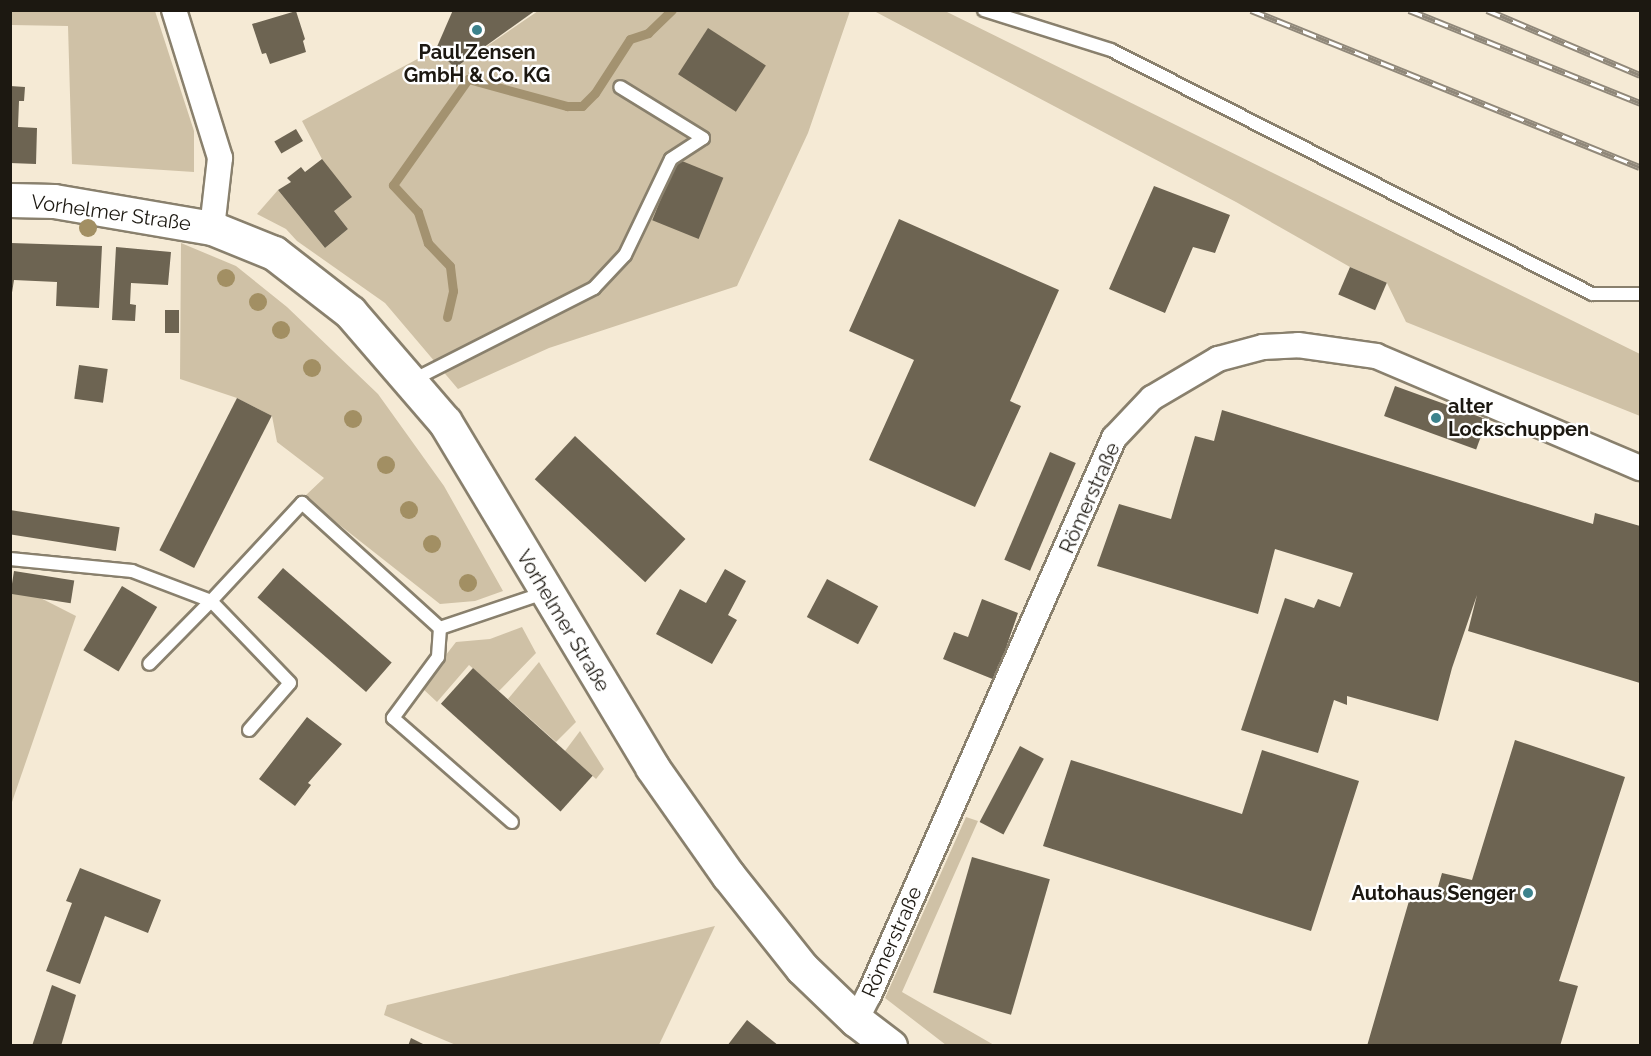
<!DOCTYPE html>
<html>
<head>
<meta charset="utf-8">
<style>
  body { margin:0 }
  #map { position:relative; width:1651px; height:1056px; overflow:hidden; background:#f5ead5; font-family:Raleway,sans-serif }
  div>[style] { position:absolute }
  .green>* { inset:0; background:#cfc1a6 }
  .stream>* { height:9px; margin:-4.5px; padding:0 4.5px; transform-origin:4.5px; border-radius:4.5px; background:#a39270 }
  .building>* { inset:0; background:#6d6452; transform-origin:0 0 }
  .roads { filter:drop-shadow(2px 0 #89806d) drop-shadow(-2px 0 #89806d) drop-shadow(0 2px #89806d) drop-shadow(0 -2px #89806d) }
  .lane>* { height:12px; margin:-6px; padding:0 6px; transform-origin:6px; border-radius:6px; background:#fff }
  .street>* { height:24px; margin:-12px; padding:0 12px; transform-origin:12px; border-radius:12px; background:#fff }
  .secondary>* { height:33px; margin:-16.5px; padding:0 16.5px; transform-origin:16.5px; border-radius:16.5px; background:#fff }
  .rail>* { height:7px; margin-top:-3.5px; transform-origin:0; background:repeating-linear-gradient(90deg,#fff 0 14px,#90887a 0 28px); box-sizing:border-box; border-block:2px solid #90887a }
  .trees>* { width:18px; height:18px; margin:-9px; border-radius:50%; background:#a28f63 }
  .dots>* { width:16px; height:16px; translate:-50% -50%; box-sizing:border-box; border:3px solid #fff; border-radius:50% }
  span { translate:-50% -50%; white-space:nowrap; text-align:center; line-height:1.15; -webkit-text-stroke:4.5px #fff; paint-order:stroke }
  .poi-label { font-size:20px; color:#1c1811; font-weight:700 }
  .left { translate:0 -50%; text-align:left }
  .right { translate:-100% -50%; text-align:right }
  .street-label { font-size:20px; color:#1c1811 }
  .frame { position:absolute; inset:0; border:12px solid #1c1811; pointer-events:none }
</style>
</head>
<body>
<div id="map">
  <div class="green">
    <i style="clip-path:polygon(10px 11px,155px 11px,194px 131px,194px 172px,72px 164px,68px 26px,11px 25px)"></i>
    <i style="clip-path:polygon(538px 11px,850px 11px,808px 133px,737px 286px,549px 348px,458px 389px,385px 303px,297px 241px,286px 229px,257px 214px,278px 190px,325px 248px,348px 229px,334px 211px,322px 159px,302px 121px,436px 49px,455px 68px)"></i>
    <i style="clip-path:polygon(874px 11px,945px 11px,1640px 354px,1640px 416px,1406px 322px,1387px 283px,1350px 267px,1236px 202px)"></i>
    <i style="clip-path:polygon(181px 243px,236px 266px,287px 307px,378px 394px,444px 486px,503px 591px,475px 601px,440px 604px,304px 497px,324px 478px,277px 442px,272px 416px,237px 398px,180px 379px)"></i>
    <i style="clip-path:polygon(11px 583px,76px 616px,11px 805px)"></i>
    <i style="clip-path:polygon(522px 627px,536px 653px,499px 691px,469px 665px,437px 702px,421px 687px,456px 642px,490px 639px)"></i>
    <i style="clip-path:polygon(539px 662px,576px 722px,556px 742px,508px 699px)"></i>
    <i style="clip-path:polygon(580px 731px,604px 769px,596px 779px,565px 751px)"></i>
    <i style="clip-path:polygon(966px 817px,978px 821px,902px 992px,994px 1045px,946px 1045px,885px 998px)"></i>
    <i style="clip-path:polygon(715px 926px,659px 1045px,456px 1045px,384px 1015px,387px 1005px)"></i>
  </div>
  <div class="stream">
    <i style="left:447px;top:317px;width:27px;rotate:-77deg"></i>
    <i style="left:453px;top:291px;width:25px;rotate:-97deg"></i>
    <i style="left:450px;top:266px;width:32px;rotate:-134deg"></i>
    <i style="left:428px;top:243px;width:33px;rotate:-108deg"></i>
    <i style="left:418px;top:212px;width:37px;rotate:-133deg"></i>
    <i style="left:393px;top:185px;width:130px;rotate:-54.7deg"></i>
    <i style="left:468px;top:79px;width:103px;rotate:15.3deg"></i>
    <i style="left:567px;top:106px;width:15px"></i>
    <i style="left:582px;top:106px;width:18px;rotate:-45deg"></i>
    <i style="left:595px;top:93px;width:64px;rotate:-57.1deg"></i>
    <i style="left:630px;top:39px;width:19px;rotate:-18deg"></i>
    <i style="left:648px;top:33px;width:33px;rotate:-44deg"></i>
  </div>
  <div class="building">
    <i style="clip-path:polygon(453px 10px,536px 10px,455px 68px,436px 49px)"></i>
    <i style="clip-path:polygon(296px 11px,305px 39px,303px 41px,306px 52px,270px 64px,266px 53px,262px 54px,252px 24px)"></i>
    <i style="left:708px;top:28px;width:69px;height:55px;rotate:33deg"></i>
    <i style="clip-path:polygon(10px 86px,25px 87px,24px 101px,19px 101px,18px 127px,37px 128px,36px 164px,10px 163px)"></i>
    <i style="left:296px;top:129px;width:14px;height:25px;rotate:60deg"></i>
    <i style="clip-path:polygon(322px 159px,352px 197px,334px 211px,348px 229px,325px 248px,278px 190px,291px 182px,287px 178px,301px 167px,305px 172px)"></i>
    <i style="left:677px;top:159px;width:50px;height:66px;rotate:22deg"></i>
    <i style="clip-path:polygon(1154px 186px,1230px 215px,1215px 253px,1193px 247px,1165px 313px,1109px 289px)"></i>
    <i style="clip-path:polygon(899px 219px,1059px 290px,1010px 401px,1021px 406px,975px 507px,869px 460px,914px 360px,849px 331px)"></i>
    <i style="clip-path:polygon(11px 243px,102px 246px,99px 308px,56px 306px,57px 282px,14px 280px,10px 305px)"></i>
    <i style="clip-path:polygon(116px 247px,171px 252px,168px 285px,131px 283px,130px 304px,136px 305px,135px 321px,112px 320px)"></i>
    <i style="left:1350px;top:267px;width:40px;height:30px;rotate:23deg"></i>
    <i style="left:165px;top:310px;width:14px;height:23px"></i>
    <i style="left:79px;top:365px;width:29px;height:34px;rotate:8deg"></i>
    <i style="left:1395px;top:386px;width:98px;height:32px;rotate:20deg"></i>
    <i style="left:237px;top:398px;width:39px;height:171px;rotate:27deg"></i>
    <i style="clip-path:polygon(1222px 410px,1593px 524px,1595px 513px,1640px 526px,1640px 683px,1468px 631px,1477px 595px,1452px 668px,1438px 721px,1347px 696px,1347px 705px,1334px 700px,1318px 753px,1241px 730px,1285px 598px,1314px 608px,1318px 599px,1340px 607px,1353px 573px,1275px 549px,1258px 614px,1097px 566px,1119px 504px,1171px 519px,1195px 436px,1214px 441px)"></i>
    <i style="left:575px;top:436px;width:151px;height:59px;rotate:43deg"></i>
    <i style="left:1050px;top:452px;width:28px;height:117px;rotate:23deg"></i>
    <i style="left:10px;top:510px;width:111px;height:24px;rotate:9deg"></i>
    <i style="left:283px;top:568px;width:144px;height:39px;rotate:41deg"></i>
    <i style="clip-path:polygon(725px 569px,746px 581px,728px 615px,737px 620px,712px 664px,656px 634px,680px 589px,706px 603px)"></i>
    <i style="left:14px;top:571px;width:61px;height:23px;rotate:9deg"></i>
    <i style="left:827px;top:579px;width:58px;height:43px;rotate:28deg"></i>
    <i style="left:122px;top:586px;width:41px;height:75px;rotate:31deg"></i>
    <i style="clip-path:polygon(982px 599px,1018px 613px,995px 680px,943px 659px,954px 632px,968px 637px)"></i>
    <i style="left:473px;top:668px;width:161px;height:48px;rotate:42deg"></i>
    <i style="clip-path:polygon(307px 717px,342px 744px,308px 783px,311px 785px,295px 806px,259px 779px)"></i>
    <i style="clip-path:polygon(1515px 740px,1625px 777px,1559px 981px,1578px 986px,1560px 1046px,1367px 1046px,1411px 894px,1434px 901px,1442px 873px,1472px 880px)"></i>
    <i style="left:1020px;top:746px;width:27px;height:86px;rotate:28deg"></i>
    <i style="clip-path:polygon(1262px 750px,1359px 781px,1311px 931px,1043px 846px,1071px 760px,1242px 814px)"></i>
    <i style="left:972px;top:857px;width:81px;height:141px;rotate:16deg"></i>
    <i style="clip-path:polygon(80px 868px,161px 900px,148px 933px,105px 916px,80px 984px,46px 971px,72px 903px,66px 901px)"></i>
    <i style="clip-path:polygon(52px 985px,76px 995px,61px 1046px,32px 1046px)"></i>
    <i style="clip-path:polygon(747px 1020px,779px 1046px,727px 1046px)"></i>
    <i style="clip-path:polygon(411px 1038px,427px 1046px,408px 1046px)"></i>
  </div>
  <div class="roads">
    <div class="lane">
      <i style="left:984px;top:10px;width:133px;rotate:17.5deg"></i>
      <i style="left:1111px;top:50px;width:539px;rotate:26.9deg"></i>
      <i style="left:1592px;top:294px;width:48px"></i>
      <i style="left:413px;top:380px;width:203px;rotate:-26.9deg"></i>
      <i style="left:594px;top:288px;width:45px;rotate:-46.8deg"></i>
      <i style="left:625px;top:255px;width:106px;rotate:-64.4deg"></i>
      <i style="left:671px;top:159px;width:38px;rotate:-33deg"></i>
      <i style="left:703px;top:138px;width:97px;rotate:-148.4deg"></i>
      <i style="left:10px;top:559px;width:123px;rotate:5.6deg"></i>
      <i style="left:132px;top:571px;width:85px;rotate:20.8deg"></i>
      <i style="left:211px;top:601px;width:88px;rotate:134.5deg"></i>
      <i style="left:440px;top:628px;width:29px;rotate:94deg"></i>
      <i style="left:438px;top:657px;width:76px;rotate:126.4deg"></i>
      <i style="left:393px;top:718px;width:158px;rotate:41.2deg"></i>
      <i style="left:249px;top:730px;width:62px;rotate:-48.9deg"></i>
      <i style="left:290px;top:683px;width:114px;rotate:-133.9deg"></i>
      <i style="left:211px;top:601px;width:134px;rotate:-47.1deg"></i>
      <i style="left:302px;top:503px;width:186px;rotate:42.2deg"></i>
      <i style="left:440px;top:628px;width:110px;rotate:-18.6deg"></i>
    </div>
    <div class="street">
      <i style="left:174px;top:10px;width:155px;rotate:72.7deg"></i>
      <i style="left:220px;top:158px;width:70px;rotate:96.5deg"></i>
      <i style="left:856px;top:1020px;width:28px;rotate:-63deg"></i>
      <i style="left:869px;top:995px;width:609px;rotate:-66.26deg"></i>
      <i style="left:1114px;top:438px;width:55px;rotate:-46.5deg"></i>
      <i style="left:1152px;top:398px;width:77px;rotate:-30.6deg"></i>
      <i style="left:1218px;top:359px;width:47px;rotate:-14.9deg"></i>
      <i style="left:1263px;top:347px;width:35px;rotate:-3deg"></i>
      <i style="left:1298px;top:345px;width:79px;rotate:8deg"></i>
      <i style="left:1376px;top:356px;width:287px;rotate:23deg"></i>
    </div>
    <div class="secondary">
      <i style="left:10px;top:200px;width:44px;rotate:1.3deg"></i>
      <i style="left:54px;top:201px;width:160px;rotate:9.7deg"></i>
      <i style="left:212px;top:228px;width:67px;rotate:22deg"></i>
      <i style="left:274px;top:253px;width:96px;rotate:37.8deg"></i>
      <i style="left:350px;top:312px;width:145px;rotate:49.2deg"></i>
      <i style="left:445px;top:422px;width:402px;rotate:59deg"></i>
      <i style="left:652px;top:767px;width:132px;rotate:54.9deg"></i>
      <i style="left:728px;top:875px;width:119px;rotate:51.5deg"></i>
      <i style="left:802px;top:968px;width:75px;rotate:43.9deg"></i>
      <i style="left:856px;top:1020px;width:43px;rotate:37.4deg"></i>
    </div>
  </div>
  <div class="rail">
    <i style="left:1251px;top:10px;width:419px;rotate:22deg"></i>
    <i style="left:1409px;top:10px;width:249px;rotate:21.9deg"></i>
    <i style="left:1487px;top:10px;width:166px;rotate:23deg"></i>
  </div>
  <div class="trees">
    <i style="left:88px;top:228px"></i>
    <i style="left:226px;top:278px"></i>
    <i style="left:258px;top:302px"></i>
    <i style="left:281px;top:330px"></i>
    <i style="left:312px;top:368px"></i>
    <i style="left:353px;top:419px"></i>
    <i style="left:386px;top:465px"></i>
    <i style="left:409px;top:510px"></i>
    <i style="left:432px;top:544px"></i>
    <i style="left:468px;top:583px"></i>
  </div>
  <div class="dots">
    <i style="left:477px;top:30px;background:#3c828c"></i>
    <i style="left:1436px;top:418px;background:#3c828c"></i>
    <i style="left:1528px;top:893px;background:#3c828c"></i>
  </div>
  <div class="poi-label">
    <span style="left:477px;top:64px">Paul Zensen<br>GmbH &amp; Co. KG</span>
    <span class="left" style="left:1448px;top:418px">alter<br>Lockschuppen</span>
    <span class="right" style="left:1516px;top:893px">Autohaus Senger</span>
  </div>
  <div class="street-label">
    <span style="left:111px;top:213px;rotate:8deg">Vorhelmer Straße</span>
    <span style="left:1090px;top:498px;rotate:-66deg">Römerstraße</span>
    <span style="left:563px;top:621px;rotate:59deg">Vorhelmer Straße</span>
    <span style="left:892px;top:942px;rotate:-66deg">Römerstraße</span>
  </div>
  <div class="frame"></div>
</div>
</body>
</html>
